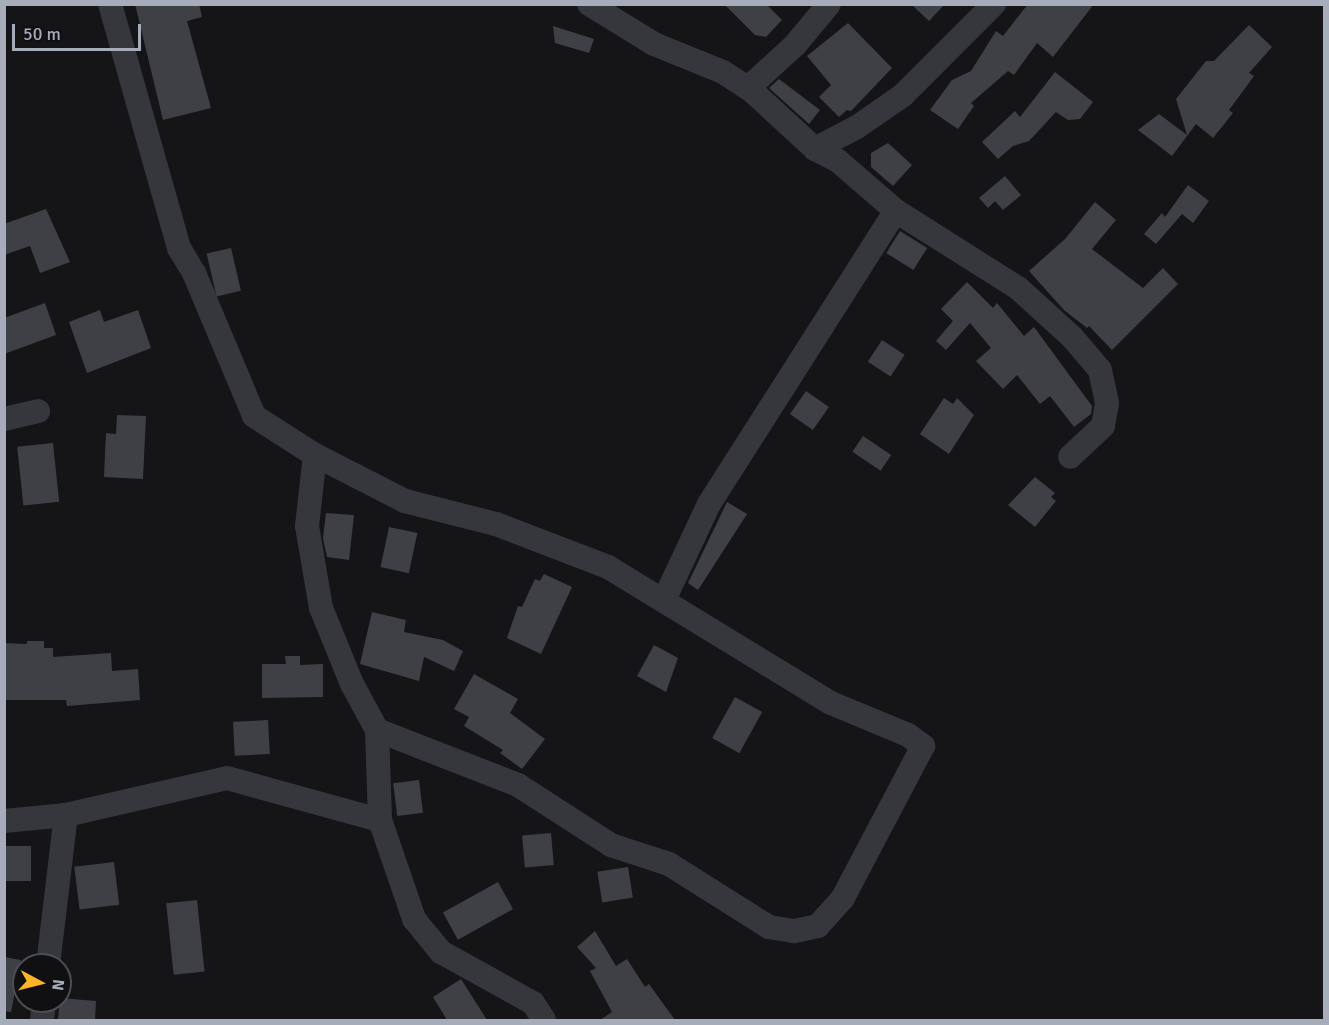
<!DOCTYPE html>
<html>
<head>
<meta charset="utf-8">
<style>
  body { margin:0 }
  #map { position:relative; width:1329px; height:1025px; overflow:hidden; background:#151517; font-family:Signika,sans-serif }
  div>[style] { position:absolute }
  .building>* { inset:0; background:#3f4045; transform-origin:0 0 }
  .minor>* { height:24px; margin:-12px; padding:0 12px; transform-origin:12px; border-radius:12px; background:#36373d }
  span { translate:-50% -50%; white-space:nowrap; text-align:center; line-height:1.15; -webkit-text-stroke:5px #101012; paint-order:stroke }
  .frame { position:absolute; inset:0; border:6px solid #a6acb9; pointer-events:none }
  .north { position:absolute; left:12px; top:953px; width:60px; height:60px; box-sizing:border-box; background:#101012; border:2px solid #4c4e55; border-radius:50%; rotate:97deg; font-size:16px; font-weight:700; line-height:24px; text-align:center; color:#a6acb9 }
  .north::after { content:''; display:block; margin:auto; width:21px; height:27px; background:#ffb426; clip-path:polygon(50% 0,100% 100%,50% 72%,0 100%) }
  .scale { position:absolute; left:12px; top:24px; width:129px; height:27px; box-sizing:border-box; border:3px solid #a6acb9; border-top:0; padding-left:8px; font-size:18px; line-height:21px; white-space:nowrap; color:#a6acb9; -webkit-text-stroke:4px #101012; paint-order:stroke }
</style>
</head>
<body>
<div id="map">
  <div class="building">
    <i style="clip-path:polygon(135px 4px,199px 4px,202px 17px,187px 21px,211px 108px,163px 120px)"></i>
    <i style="clip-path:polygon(724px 4px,766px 4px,782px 20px,766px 37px,755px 35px)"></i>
    <i style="clip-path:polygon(911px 4px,945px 4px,929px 21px)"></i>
    <i style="clip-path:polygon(1028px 4px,1094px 4px,1053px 57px,1037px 43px,1014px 75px,1008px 71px,971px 103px,974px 106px,958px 129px,930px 110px,952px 80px,971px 71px,996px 31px,1003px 36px)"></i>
    <i style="clip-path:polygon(848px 23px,892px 68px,851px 111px,847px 110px,839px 117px,819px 97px,831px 85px,807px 56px)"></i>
    <i style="clip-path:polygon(1249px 25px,1272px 47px,1249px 73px,1254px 76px,1229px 110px,1233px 113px,1213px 138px,1196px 124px,1172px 156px,1138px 130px,1159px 114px,1187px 135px,1176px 99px,1206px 61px,1214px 61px)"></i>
    <i style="clip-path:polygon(553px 26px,594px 39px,589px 53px,555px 43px)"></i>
    <i style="clip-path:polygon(1055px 72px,1093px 102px,1080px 119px,1068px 120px,1056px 112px,1029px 141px,1013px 146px,998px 159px,982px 142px,1015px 111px,1020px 117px)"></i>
    <i style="clip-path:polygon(779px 79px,820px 110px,809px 124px,769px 88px)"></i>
    <i style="clip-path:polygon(888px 143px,912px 165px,893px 186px,871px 167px,871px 153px)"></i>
    <i style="clip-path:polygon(1005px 176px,1021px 195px,1003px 210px,995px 201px,988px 208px,979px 198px)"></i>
    <i style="clip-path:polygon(1188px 185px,1209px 201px,1193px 223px,1182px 214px,1156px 244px,1144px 234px,1162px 213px,1165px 217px)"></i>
    <i style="clip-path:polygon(1095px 202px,1116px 220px,1092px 249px,1143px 288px,1163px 268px,1178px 284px,1112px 350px,1089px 326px,1087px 328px,1064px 310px,1029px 271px,1065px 239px)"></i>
    <i style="clip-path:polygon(46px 209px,70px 262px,40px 273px,30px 246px,4px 255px,4px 224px)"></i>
    <i style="left:900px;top:231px;width:32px;height:26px;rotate:32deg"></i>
    <i style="left:231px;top:248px;width:44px;height:25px;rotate:77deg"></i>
    <i style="clip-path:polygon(967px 282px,993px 308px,997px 303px,1024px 336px,1034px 327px,1092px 406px,1091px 414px,1074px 427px,1050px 396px,1040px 404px,1017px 375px,1003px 389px,976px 361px,991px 348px,970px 323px,946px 350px,936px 341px,953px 321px,941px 309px)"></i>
    <i style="clip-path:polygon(45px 303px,56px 335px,4px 354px,4px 318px)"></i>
    <i style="clip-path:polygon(100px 310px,104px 322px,138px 310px,151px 348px,87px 373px,69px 322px)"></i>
    <i style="left:882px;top:340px;width:27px;height:26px;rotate:33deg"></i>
    <i style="left:806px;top:391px;width:28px;height:28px;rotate:35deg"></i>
    <i style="clip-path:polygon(944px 398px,953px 404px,957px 398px,974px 415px,949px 454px,920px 434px)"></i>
    <i style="clip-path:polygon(117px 415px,146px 416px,143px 479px,104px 477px,106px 433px,116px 434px)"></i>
    <i style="left:863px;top:436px;width:34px;height:19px;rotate:34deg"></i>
    <i style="left:53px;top:443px;width:59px;height:36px;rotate:84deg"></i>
    <i style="clip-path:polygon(1035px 477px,1055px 493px,1051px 497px,1056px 501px,1035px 527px,1008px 505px)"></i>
    <i style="clip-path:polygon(727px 502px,747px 514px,698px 590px,688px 583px)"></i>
    <i style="clip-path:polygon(326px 513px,354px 515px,349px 560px,327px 557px,323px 538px)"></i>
    <i style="left:389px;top:527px;width:29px;height:41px;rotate:12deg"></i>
    <i style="clip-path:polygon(544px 574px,572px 587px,541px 654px,507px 638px,518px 606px,522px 607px,535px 579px,540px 581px)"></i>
    <i style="clip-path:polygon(372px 612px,406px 620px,404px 632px,443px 640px,463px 651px,454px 671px,424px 657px,419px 681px,360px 664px)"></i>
    <i style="clip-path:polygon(27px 641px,44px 641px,44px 648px,53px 648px,53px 657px,111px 653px,112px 671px,138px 669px,140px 700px,67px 706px,66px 700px,4px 700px,4px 643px,27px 644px)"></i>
    <i style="clip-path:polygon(654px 645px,678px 658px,666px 692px,637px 676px)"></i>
    <i style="clip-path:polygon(285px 656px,300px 656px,300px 665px,323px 664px,323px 697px,262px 698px,262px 664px,286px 664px)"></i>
    <i style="clip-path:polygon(474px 674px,518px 699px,510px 713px,545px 739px,522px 769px,500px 753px,503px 750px,464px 726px,469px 717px,454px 709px)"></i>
    <i style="left:735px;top:697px;width:31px;height:47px;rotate:29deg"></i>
    <i style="left:268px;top:720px;width:34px;height:35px;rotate:87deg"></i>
    <i style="left:419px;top:780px;width:33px;height:26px;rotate:83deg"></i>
    <i style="left:551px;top:833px;width:32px;height:29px;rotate:85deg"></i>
    <i style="left:4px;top:846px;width:27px;height:35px"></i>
    <i style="left:114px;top:862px;width:43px;height:40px;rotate:83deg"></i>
    <i style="left:628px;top:867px;width:31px;height:31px;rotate:81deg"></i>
    <i style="left:498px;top:882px;width:31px;height:63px;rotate:61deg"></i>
    <i style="left:197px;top:900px;width:72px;height:31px;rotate:84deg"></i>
    <i style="clip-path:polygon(595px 931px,616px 966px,627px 959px,645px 987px,649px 984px,675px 1020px,600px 1020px,612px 1012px,590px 971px,596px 968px,577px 947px)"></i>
    <i style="clip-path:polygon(4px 957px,21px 960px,11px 1012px,4px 1011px)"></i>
    <i style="clip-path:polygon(461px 979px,487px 1020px,447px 1020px,433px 997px)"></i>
    <i style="clip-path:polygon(60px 998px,96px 1001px,95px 1020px,58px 1020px)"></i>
  </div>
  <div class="minor">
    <i style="left:110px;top:4px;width:254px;rotate:74.2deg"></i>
    <i style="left:179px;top:248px;width:29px;rotate:59deg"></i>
    <i style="left:194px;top:273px;width:155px;rotate:67.2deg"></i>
    <i style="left:254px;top:416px;width:72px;rotate:32.6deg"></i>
    <i style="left:315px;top:455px;width:101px;rotate:27.1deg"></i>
    <i style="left:405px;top:501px;width:94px;rotate:14.2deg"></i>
    <i style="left:496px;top:524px;width:120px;rotate:21deg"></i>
    <i style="left:608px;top:567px;width:261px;rotate:31.4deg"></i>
    <i style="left:831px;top:703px;width:83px;rotate:22.6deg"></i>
    <i style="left:908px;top:735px;width:19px;rotate:36deg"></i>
    <i style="left:923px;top:746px;width:172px;rotate:117.8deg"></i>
    <i style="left:843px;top:898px;width:38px;rotate:132deg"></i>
    <i style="left:818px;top:926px;width:25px;rotate:168deg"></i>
    <i style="left:794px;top:931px;width:25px;rotate:-171deg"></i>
    <i style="left:769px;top:927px;width:118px;rotate:-147.8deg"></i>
    <i style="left:669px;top:864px;width:61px;rotate:-161.9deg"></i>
    <i style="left:611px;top:845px;width:111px;rotate:-147.2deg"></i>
    <i style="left:518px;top:785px;width:151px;rotate:-158.7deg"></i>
    <i style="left:589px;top:4px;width:76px;rotate:31.6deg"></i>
    <i style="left:654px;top:44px;width:74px;rotate:22.1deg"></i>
    <i style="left:723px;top:72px;width:35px;rotate:33deg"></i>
    <i style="left:752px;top:91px;width:86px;rotate:42.6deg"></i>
    <i style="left:815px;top:149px;width:47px;rotate:-27.6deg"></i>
    <i style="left:857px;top:127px;width:56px;rotate:-34.8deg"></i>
    <i style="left:903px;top:95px;width:129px;rotate:-45deg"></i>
    <i style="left:748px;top:88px;width:64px;rotate:-42.5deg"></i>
    <i style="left:795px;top:45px;width:53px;rotate:-50.3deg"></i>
    <i style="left:815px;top:149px;width:25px;rotate:27deg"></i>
    <i style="left:837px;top:160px;width:78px;rotate:40.8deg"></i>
    <i style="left:896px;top:211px;width:144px;rotate:32.3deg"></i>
    <i style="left:1018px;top:288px;width:73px;rotate:42.2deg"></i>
    <i style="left:1072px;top:337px;width:43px;rotate:49.7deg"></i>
    <i style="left:1100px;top:370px;width:34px;rotate:78deg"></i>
    <i style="left:1107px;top:403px;width:23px;rotate:100deg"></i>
    <i style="left:1103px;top:426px;width:45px;rotate:136.8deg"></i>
    <i style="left:4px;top:419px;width:35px;rotate:-13deg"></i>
    <i style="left:664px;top:600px;width:106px;rotate:-64.9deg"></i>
    <i style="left:709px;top:504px;width:348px;rotate:-57.5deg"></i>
    <i style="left:380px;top:820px;width:105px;rotate:71deg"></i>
    <i style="left:414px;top:919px;width:43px;rotate:50.7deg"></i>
    <i style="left:441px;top:952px;width:105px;rotate:29deg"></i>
    <i style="left:533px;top:1003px;width:20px;rotate:57deg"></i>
    <i style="left:4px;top:821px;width:62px;rotate:-5.5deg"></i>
    <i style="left:66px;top:815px;width:165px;rotate:-12.9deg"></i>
    <i style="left:227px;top:778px;width:159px;rotate:15.4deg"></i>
    <i style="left:380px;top:820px;width:90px;rotate:-91.9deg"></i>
    <i style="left:377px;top:730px;width:52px;rotate:-118.5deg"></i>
    <i style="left:352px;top:684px;width:82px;rotate:-112.2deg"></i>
    <i style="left:321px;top:608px;width:83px;rotate:-99.7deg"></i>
    <i style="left:307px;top:526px;width:71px;rotate:-83.6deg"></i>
    <i style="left:48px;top:965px;width:151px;rotate:-83.2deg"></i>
    <i style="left:42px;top:1020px;width:19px;rotate:-84deg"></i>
  </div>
  <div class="frame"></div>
  <div class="north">N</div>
  <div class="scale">50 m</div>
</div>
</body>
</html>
